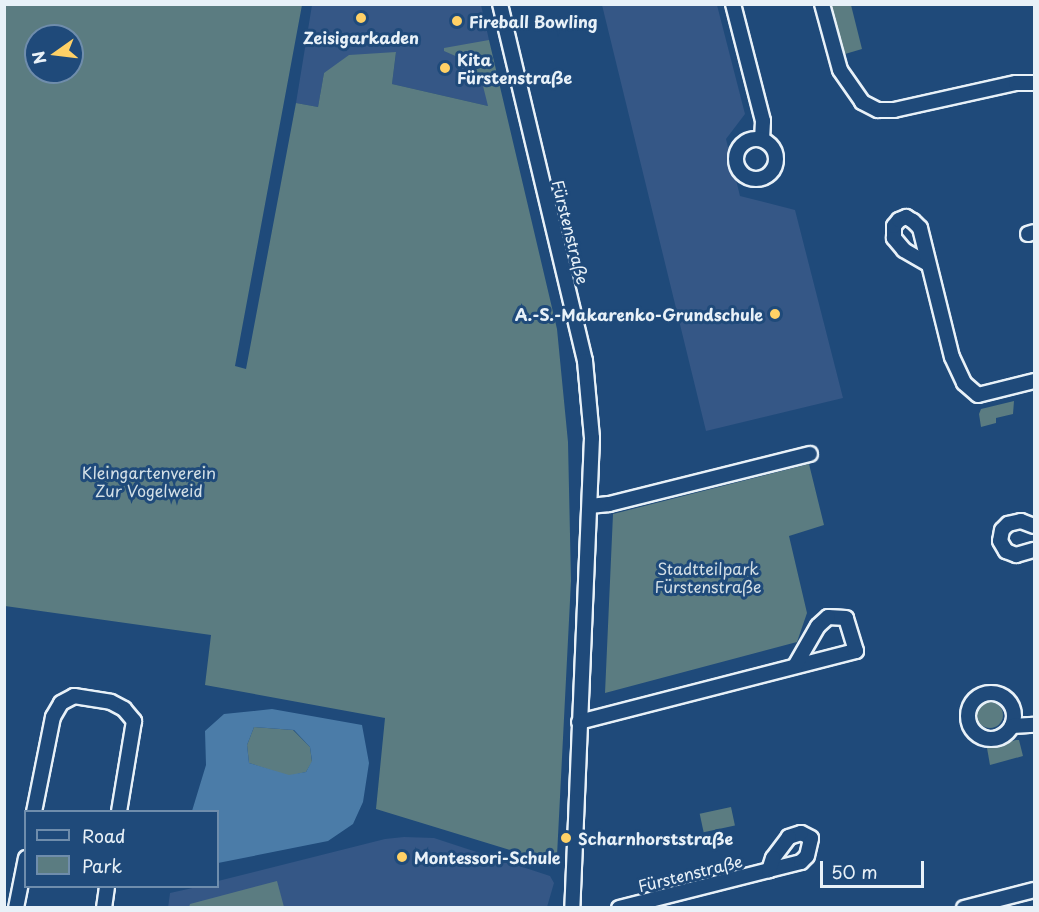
<!DOCTYPE html>
<html>
<head>
<meta charset="utf-8">
<style>
  body { margin:0 }
  #map { position:relative; width:1039px; height:912px; overflow:hidden; background:#1f4a7a; font-family:"Playpen Sans",sans-serif }
  div>[style] { position:absolute }
  .built>* { inset:0; background:#355786 }
  .green>* { inset:0; background:#5b7c81; transform-origin:0 0 }
  .round { border-radius:50% }
  .water>* { inset:0; background:#4b7ca8 }
  .roads { filter:drop-shadow(2px 0 #e8f1f8) drop-shadow(-2px 0 #e8f1f8) drop-shadow(0 2px #e8f1f8) drop-shadow(0 -2px #e8f1f8) }
  .minor>* { height:14px; margin:-7px; padding:0 7px; transform-origin:7px; border-radius:7px; background:#1f4a7a }
  .minor>.ring { margin:-7px; padding:0; box-sizing:content-box; background:none; border:14px solid #1f4a7a; border-radius:50% }
  .dots>* { width:16px; height:16px; translate:-50% -50%; box-sizing:border-box; border:3px solid #1f4a7a; border-radius:50% }
  span { translate:-50% -50%; white-space:nowrap; text-align:center; line-height:1.15; -webkit-text-stroke:6px #1f4a7a; paint-order:stroke }
  .poi-label { font-size:16px; color:#e8f1f8; font-weight:700 }
  .left { translate:0 -50%; text-align:left }
  .right { translate:-100% -50%; text-align:right }
  .street-label { font-size:16px; color:#e8f1f8 }
  .park-label { font-size:16px; color:#d3dfe6 }
  .frame { position:absolute; inset:0; border:6px solid #e8f1f8; pointer-events:none }
  .legend { position:absolute; left:24px; top:810px; width:195px; height:78px; box-sizing:border-box; background:#1f4a7a; border:2px solid #6f8dac; margin:0; padding:8px 10px; list-style:none; font-size:18px; color:#e8f1f8 }
  .legend li { display:flex; align-items:center; gap:12px; height:30px }
  .legend b { width:30px; border:2px solid #6f8dac }
  .north { position:absolute; left:24px; top:24px; width:60px; height:60px; box-sizing:border-box; background:#1f4a7a; border:2px solid #6f8dac; border-radius:50%; rotate:256deg; font-size:16px; font-weight:700; line-height:24px; text-align:center; color:#e8f1f8 }
  .north::after { content:''; display:block; margin:auto; width:21px; height:27px; background:#ffd166; clip-path:polygon(50% 0,100% 100%,50% 72%,0 100%) }
  .scale { position:absolute; left:820px; top:861px; width:104px; height:27px; box-sizing:border-box; border:3px solid #e8f1f8; border-top:0; padding-left:8px; font-size:18px; line-height:21px; white-space:nowrap; color:#e8f1f8; -webkit-text-stroke:4px #1f4a7a; paint-order:stroke }
</style>
</head>
<body>
<div id="map">
  <div class="built">
    <i style="clip-path:polygon(312px 5px,481px 5px,489px 40px,488px 106px,392px 84px,396px 53px,324px 73px,318px 107px,296px 103px)"></i>
    <i style="clip-path:polygon(602px 5px,717px 5px,745px 114px,726px 139px,740px 196px,795px 210px,843px 398px,706px 431px)"></i>
    <i style="clip-path:polygon(404px 837px,434px 838px,550px 876px,554px 883px,547px 907px,168px 908px,170px 893px,197px 887px,218px 886px,218px 881px,385px 839px)"></i>
  </div>
  <div class="green">
    <i style="clip-path:polygon(evenodd,4px 5px,302px 5px,235px 366px,246px 369px,296px 103px,318px 107px,324px 73px,349px 55px,396px 52px,392px 84px,488px 106px,481px 78px,467px 61px,444px 51px,444px 48px,489px 40px,557px 329px,568px 442px,571px 581px,557px 856px,553px 863px,376px 809px,385px 718px,205px 685px,211px 635px,5px 606px,4px 5px,36px 36px,72px 36px,72px 72px,36px 72px,36px 36px)"></i>
    <i style="clip-path:polygon(831px 5px,851px 5px,862px 49px,845px 54px)"></i>
    <i style="clip-path:polygon(1014px 401px,1013px 414px,996px 418px,996px 423px,981px 427px,979px 414px,981px 409px)"></i>
    <i style="clip-path:polygon(809px 464px,824px 525px,789px 536px,807px 613px,797px 642px,605px 693px,613px 514px)"></i>
    <i class="round" style="left:977px;top:702px;width:26px;height:26px"></i>
    <i style="clip-path:polygon(254px 727px,293px 730px,310px 747px,312px 762px,306px 772px,289px 776px,249px 763px,247px 745px)"></i>
    <i style="clip-path:polygon(1016px 740px,1019px 740px,1023px 756px,990px 765px,987px 748px)"></i>
    <i style="left:731px;top:807px;width:19px;height:32px;rotate:78deg"></i>
    <i style="clip-path:polygon(277px 881px,284px 907px,189px 907px,190px 904px)"></i>
  </div>
  <div class="water">
    <i style="clip-path:polygon(evenodd,272px 709px,362px 725px,369px 763px,363px 802px,353px 824px,328px 841px,218px 863px,218px 812px,192px 811px,206px 765px,205px 731px,224px 714px,272px 709px,254px 727px,294px 730px,310px 747px,312px 761px,306px 772px,289px 775px,249px 763px,247px 745px,254px 727px)"></i>
  </div>
  <div class="roads">
    <div class="minor">
      <i style="left:500px;top:4px;width:367px;rotate:76.6deg"></i>
      <i style="left:585px;top:361px;width:77px;rotate:84.8deg"></i>
      <i style="left:592px;top:438px;width:470px;rotate:92.4deg"></i>
      <i style="left:733px;top:4px;width:121px;rotate:75.6deg"></i>
      <i style="left:763px;top:121px;width:18px;rotate:93deg"></i>
      <i style="left:822px;top:4px;width:68px;rotate:74.7deg"></i>
      <i style="left:840px;top:70px;width:39px;rotate:55deg"></i>
      <i style="left:862px;top:102px;width:18px;rotate:27deg"></i>
      <i style="left:878px;top:110px;width:16px"></i>
      <i style="left:894px;top:110px;width:125px;rotate:-12.5deg"></i>
      <i style="left:1016px;top:83px;width:18px"></i>
      <i class="ring" style="left:736px;top:139px;width:26px;height:26px"></i>
      <i style="left:1028px;top:234px;width:6px;rotate:-18deg"></i>
      <i style="left:928px;top:264px;width:28px;rotate:-150deg"></i>
      <i style="left:904px;top:250px;width:16px;rotate:-130deg"></i>
      <i style="left:894px;top:238px;width:12px;rotate:-90deg"></i>
      <i style="left:894px;top:226px;width:8px;rotate:-50deg"></i>
      <i style="left:899px;top:220px;width:8px;rotate:-23deg"></i>
      <i style="left:906px;top:217px;width:8px;rotate:30deg"></i>
      <i style="left:913px;top:221px;width:10px;rotate:45deg"></i>
      <i style="left:920px;top:228px;width:133px;rotate:76.1deg"></i>
      <i style="left:952px;top:357px;width:29px;rotate:65deg"></i>
      <i style="left:964px;top:383px;width:18px;rotate:41deg"></i>
      <i style="left:978px;top:395px;width:58px;rotate:-14deg"></i>
      <i style="left:590px;top:506px;width:19px;rotate:-6deg"></i>
      <i style="left:609px;top:504px;width:207px;rotate:-14deg"></i>
      <i style="left:1034px;top:526px;width:14px;rotate:-159deg"></i>
      <i style="left:1021px;top:521px;width:13px;rotate:167deg"></i>
      <i style="left:1008px;top:524px;width:8px;rotate:135deg"></i>
      <i style="left:1002px;top:530px;width:11px;rotate:100deg"></i>
      <i style="left:1000px;top:541px;width:12px;rotate:59deg"></i>
      <i style="left:1006px;top:551px;width:11px;rotate:22deg"></i>
      <i style="left:1016px;top:555px;width:19px;rotate:-16deg"></i>
      <i class="ring" style="left:968px;top:693px;width:32px;height:32px"></i>
      <i style="left:579px;top:722px;width:286px;rotate:-14.4deg"></i>
      <i style="left:856px;top:651px;width:34px;rotate:-107deg"></i>
      <i style="left:846px;top:618px;width:18px;rotate:-177deg"></i>
      <i style="left:828px;top:617px;width:13px;rotate:138deg"></i>
      <i style="left:818px;top:626px;width:46px;rotate:119.9deg"></i>
      <i style="left:1012px;top:726px;width:22px;rotate:-3deg"></i>
      <i style="left:34px;top:812px;width:97px;rotate:-78.7deg"></i>
      <i style="left:53px;top:717px;width:16px;rotate:-60deg"></i>
      <i style="left:61px;top:703px;width:15px;rotate:-28deg"></i>
      <i style="left:74px;top:696px;width:37px;rotate:9deg"></i>
      <i style="left:111px;top:702px;width:15px;rotate:28deg"></i>
      <i style="left:124px;top:709px;width:16px;rotate:50deg"></i>
      <i style="left:134px;top:721px;width:92px;rotate:99.4deg"></i>
      <i style="left:16px;top:908px;width:51px;rotate:-78.7deg"></i>
      <i style="left:104px;top:908px;width:22px;rotate:-82deg"></i>
      <i style="left:619px;top:908px;width:155px;rotate:-14.2deg"></i>
      <i style="left:769px;top:870px;width:33px;rotate:-14deg"></i>
      <i style="left:801px;top:862px;width:8px;rotate:-45deg"></i>
      <i style="left:807px;top:856px;width:18px;rotate:-77deg"></i>
      <i style="left:811px;top:838px;width:11px;rotate:-153deg"></i>
      <i style="left:801px;top:833px;width:13px;rotate:162deg"></i>
      <i style="left:789px;top:837px;width:26px;rotate:127deg"></i>
      <i style="left:773px;top:858px;width:13px;rotate:108deg"></i>
      <i style="left:964px;top:908px;width:72px;rotate:-14.4deg"></i>
    </div>
  </div>
  <div class="dots">
    <i style="left:361px;top:18px;background:#ffd166"></i>
    <i style="left:457px;top:21px;background:#ffd166"></i>
    <i style="left:445px;top:68px;background:#ffd166"></i>
    <i style="left:775px;top:314px;background:#ffd166"></i>
    <i style="left:566px;top:838px;background:#ffd166"></i>
    <i style="left:402px;top:857px;background:#ffd166"></i>
  </div>
  <div class="poi-label">
    <span class="left" style="left:469px;top:21px">Fireball Bowling</span>
    <span style="left:361px;top:37px">Zeisigarkaden</span>
    <span class="left" style="left:457px;top:68px">Kita<br>Fürstenstraße</span>
    <span class="right" style="left:763px;top:314px">A.-S.-Makarenko-Grundschule</span>
    <span class="left" style="left:578px;top:838px">Scharnhorststraße</span>
    <span class="left" style="left:414px;top:857px">Montessori-Schule</span>
  </div>
  <div class="street-label">
    <span style="left:571px;top:232px;rotate:76deg">Fürstenstraße</span>
    <span style="left:690px;top:873px;rotate:-14deg">Fürstenstraße</span>
  </div>
  <div class="park-label">
    <span style="left:149px;top:481px">Kleingartenverein<br>Zur Vogelweid</span>
    <span style="left:708px;top:577px">Stadtteilpark<br>Fürstenstraße</span>
  </div>
  <div class="frame"></div>
  <ul class="legend">
  <li><b style="height:8px;background:#1f4a7a"></b>Road</li>
  <li><b style="height:16px;background:#5b7c81"></b>Park</li>
  </ul>
  <div class="north">N</div>
  <div class="scale">50 m</div>
</div>
</body>
</html>
